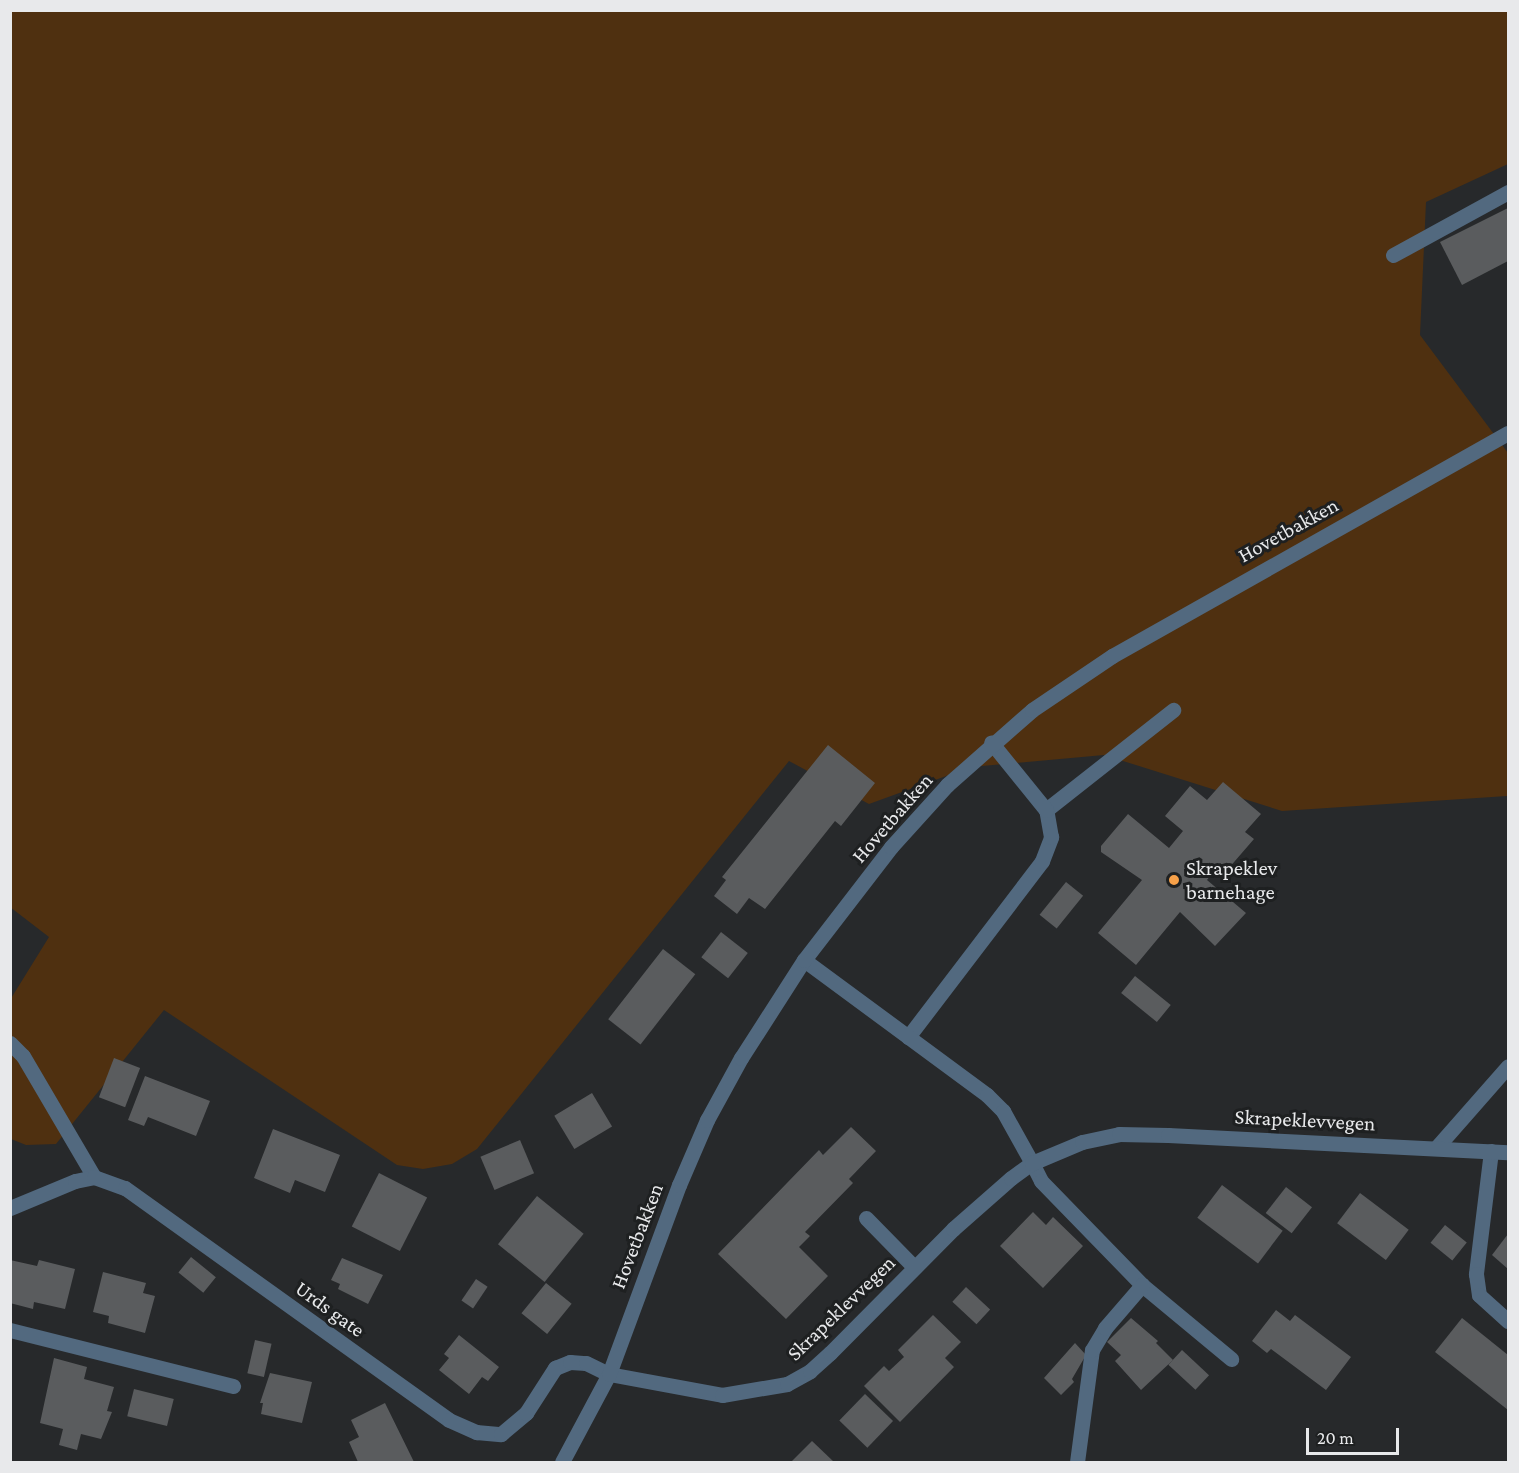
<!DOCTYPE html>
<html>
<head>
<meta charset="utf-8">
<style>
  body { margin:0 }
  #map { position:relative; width:1519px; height:1473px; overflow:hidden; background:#27292b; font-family:"Crimson Pro",serif }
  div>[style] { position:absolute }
  .green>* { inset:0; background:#4f3010 }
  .building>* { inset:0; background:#5a5c5e; transform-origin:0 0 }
  .service>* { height:15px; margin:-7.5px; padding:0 7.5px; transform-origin:7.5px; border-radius:7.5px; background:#52697f }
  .minor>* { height:15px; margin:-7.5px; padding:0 7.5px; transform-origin:7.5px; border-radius:7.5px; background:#52697f }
  .dots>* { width:16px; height:16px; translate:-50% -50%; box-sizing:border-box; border:3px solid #1e2021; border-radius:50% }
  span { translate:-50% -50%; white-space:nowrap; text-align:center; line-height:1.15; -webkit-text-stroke:6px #1e2021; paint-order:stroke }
  .street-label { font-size:21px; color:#e8e9eb }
  .poi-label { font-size:21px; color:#e8e9eb }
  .left { translate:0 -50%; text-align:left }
  .frame { position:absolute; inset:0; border:12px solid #e8e9eb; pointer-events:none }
  .scale { position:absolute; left:1306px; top:1428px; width:93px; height:27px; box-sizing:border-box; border:3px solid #e8e9eb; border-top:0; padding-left:8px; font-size:18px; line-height:21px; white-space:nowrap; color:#e8e9eb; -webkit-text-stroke:4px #1e2021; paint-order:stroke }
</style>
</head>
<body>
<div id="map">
  <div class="green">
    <i style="clip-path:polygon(11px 11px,1508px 11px,1508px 164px,1426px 202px,1420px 335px,1508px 453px,1507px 796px,1282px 811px,1104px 755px,971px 767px,869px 804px,789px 761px,477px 1149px,452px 1164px,423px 1169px,397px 1165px,164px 1010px,56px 1144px,26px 1145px,11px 1139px,10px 1000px,49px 937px,10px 907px)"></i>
  </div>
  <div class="building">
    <i style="clip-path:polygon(1508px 208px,1508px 261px,1462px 285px,1440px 242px)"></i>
    <i style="clip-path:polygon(828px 745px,875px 783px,841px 826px,835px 821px,765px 909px,749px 898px,737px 914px,714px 896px,726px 880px,722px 877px)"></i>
    <i style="clip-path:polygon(1223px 782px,1261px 814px,1245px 832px,1254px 839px,1228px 869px,1220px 863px,1207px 880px,1246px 913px,1215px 946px,1180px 912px,1136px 965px,1098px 933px,1142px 880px,1101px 852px,1101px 846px,1128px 814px,1169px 848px,1183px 831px,1165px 816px,1190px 786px,1207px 800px)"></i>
    <i style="left:1066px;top:882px;width:22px;height:42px;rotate:39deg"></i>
    <i style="left:721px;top:932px;width:34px;height:32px;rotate:38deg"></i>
    <i style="left:663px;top:949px;width:41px;height:89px;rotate:38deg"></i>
    <i style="left:1135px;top:976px;width:46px;height:22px;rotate:39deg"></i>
    <i style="left:114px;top:1058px;width:28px;height:42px;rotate:21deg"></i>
    <i style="clip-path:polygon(145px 1076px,210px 1101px,196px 1136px,148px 1117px,144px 1126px,128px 1120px)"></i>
    <i style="left:592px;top:1093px;width:39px;height:44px;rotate:59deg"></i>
    <i style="clip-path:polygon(851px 1127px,876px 1151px,849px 1179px,853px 1183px,805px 1232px,810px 1236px,799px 1247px,828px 1276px,786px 1319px,718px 1254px,819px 1150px,823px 1155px)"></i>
    <i style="clip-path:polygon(273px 1129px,340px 1155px,325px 1192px,295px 1180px,290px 1193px,254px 1178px)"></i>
    <i style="left:520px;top:1140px;width:36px;height:43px;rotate:67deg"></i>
    <i style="left:379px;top:1173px;width:54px;height:60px;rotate:27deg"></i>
    <i style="left:1222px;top:1185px;width:76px;height:41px;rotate:37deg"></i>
    <i style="left:1286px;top:1187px;width:33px;height:33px;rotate:38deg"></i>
    <i style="left:1360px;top:1193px;width:61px;height:38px;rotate:37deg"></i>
    <i style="left:537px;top:1196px;width:60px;height:62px;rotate:39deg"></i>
    <i style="clip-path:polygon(1033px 1212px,1046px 1225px,1053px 1217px,1083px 1246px,1043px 1288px,1000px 1246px)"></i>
    <i style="left:1445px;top:1225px;width:28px;height:23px;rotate:39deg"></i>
    <i style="clip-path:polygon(1508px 1234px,1508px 1269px,1492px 1255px)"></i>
    <i style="left:191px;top:1257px;width:32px;height:20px;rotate:39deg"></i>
    <i style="clip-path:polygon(342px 1258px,383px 1275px,368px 1304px,338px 1289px,340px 1284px,331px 1280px)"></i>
    <i style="clip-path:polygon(10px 1260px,37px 1266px,39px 1260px,75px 1269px,65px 1309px,34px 1302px,33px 1309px,10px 1303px)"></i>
    <i style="clip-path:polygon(103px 1272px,146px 1283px,143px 1293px,155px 1296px,145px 1333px,108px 1323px,109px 1316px,93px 1312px)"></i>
    <i style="left:476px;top:1279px;width:14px;height:26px;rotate:34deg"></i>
    <i style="left:546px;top:1283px;width:33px;height:39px;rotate:39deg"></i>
    <i style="left:966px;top:1287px;width:33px;height:20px;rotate:43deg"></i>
    <i style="clip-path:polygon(1276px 1310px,1290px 1321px,1295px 1315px,1351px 1357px,1326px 1390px,1271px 1349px,1267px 1353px,1252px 1341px)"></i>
    <i style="clip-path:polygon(933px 1315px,961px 1342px,945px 1358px,954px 1367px,900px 1422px,864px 1386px,884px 1366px,889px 1371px,904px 1357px,898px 1350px)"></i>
    <i style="clip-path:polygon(1131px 1318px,1158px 1341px,1156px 1343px,1173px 1360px,1141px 1390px,1115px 1361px,1121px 1355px,1107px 1342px)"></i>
    <i style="clip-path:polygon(1462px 1318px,1508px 1355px,1508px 1410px,1435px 1352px)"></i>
    <i style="clip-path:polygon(459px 1335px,499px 1367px,488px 1381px,482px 1377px,469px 1394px,439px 1370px,449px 1358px,444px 1354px)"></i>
    <i style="left:255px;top:1340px;width:17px;height:34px;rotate:13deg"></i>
    <i style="clip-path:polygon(1075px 1343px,1086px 1355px,1072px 1379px,1074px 1382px,1061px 1395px,1044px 1378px)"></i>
    <i style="left:1182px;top:1350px;width:37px;height:20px;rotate:43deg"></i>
    <i style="clip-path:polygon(54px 1358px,87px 1367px,84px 1379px,114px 1387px,107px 1411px,112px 1412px,101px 1439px,81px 1434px,77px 1450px,59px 1445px,63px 1429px,40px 1423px)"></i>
    <i style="clip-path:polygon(270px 1373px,312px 1382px,302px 1423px,261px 1414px,263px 1403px,260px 1403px)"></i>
    <i style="left:134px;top:1389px;width:41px;height:28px;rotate:14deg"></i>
    <i style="left:865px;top:1394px;width:39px;height:37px;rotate:44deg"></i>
    <i style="clip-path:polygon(385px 1403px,414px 1462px,358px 1462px,349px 1442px,359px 1437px,351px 1420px)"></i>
    <i style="clip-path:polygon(812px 1441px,834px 1462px,791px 1462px)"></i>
  </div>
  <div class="service">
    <i style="left:1046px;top:810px;width:162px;rotate:-38.2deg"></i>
    <i style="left:908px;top:1037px;width:221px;rotate:-52.7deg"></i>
    <i style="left:1042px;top:861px;width:26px;rotate:-69deg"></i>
    <i style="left:1051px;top:837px;width:27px;rotate:-100deg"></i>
    <i style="left:1046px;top:810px;width:87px;rotate:-129deg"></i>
    <i style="left:10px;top:1043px;width:18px;rotate:45deg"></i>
    <i style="left:23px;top:1056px;width:140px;rotate:59.6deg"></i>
    <i style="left:1436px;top:1148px;width:109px;rotate:-48.7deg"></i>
    <i style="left:1491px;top:1151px;width:124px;rotate:97deg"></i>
    <i style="left:1476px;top:1274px;width:21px;rotate:82deg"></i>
    <i style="left:1479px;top:1295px;width:39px;rotate:42deg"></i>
    <i style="left:1032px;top:1163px;width:20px;rotate:63deg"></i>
    <i style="left:1041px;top:1181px;width:145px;rotate:45.8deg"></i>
    <i style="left:1142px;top:1285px;width:116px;rotate:39.7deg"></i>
    <i style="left:866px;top:1218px;width:69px;rotate:45.6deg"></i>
    <i style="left:1077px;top:1462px;width:113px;rotate:-82.4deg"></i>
    <i style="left:1092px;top:1350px;width:26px;rotate:-59deg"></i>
    <i style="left:1105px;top:1328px;width:57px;rotate:-49.3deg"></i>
  </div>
  <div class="minor">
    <i style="left:1393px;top:255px;width:131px;rotate:-28.7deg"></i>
    <i style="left:804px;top:960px;width:227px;rotate:36.4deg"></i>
    <i style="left:987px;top:1095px;width:23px;rotate:45deg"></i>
    <i style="left:1003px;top:1111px;width:60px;rotate:60.9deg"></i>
    <i style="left:10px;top:1208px;width:70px;rotate:-22.6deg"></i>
    <i style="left:75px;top:1181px;width:19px;rotate:-12deg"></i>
    <i style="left:94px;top:1177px;width:33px;rotate:20deg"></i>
    <i style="left:125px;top:1188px;width:398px;rotate:35.6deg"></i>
    <i style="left:449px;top:1420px;width:30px;rotate:24deg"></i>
    <i style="left:476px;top:1432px;width:25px;rotate:5deg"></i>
    <i style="left:501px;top:1434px;width:33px;rotate:-40deg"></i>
    <i style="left:526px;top:1413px;width:54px;rotate:-57.2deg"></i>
    <i style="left:555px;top:1368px;width:16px;rotate:-22deg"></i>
    <i style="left:570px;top:1362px;width:16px;rotate:4deg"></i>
    <i style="left:586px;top:1363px;width:25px;rotate:26deg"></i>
    <i style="left:609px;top:1374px;width:115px;rotate:10.5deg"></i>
    <i style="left:722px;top:1395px;width:66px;rotate:-9.6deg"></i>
    <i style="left:787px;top:1384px;width:26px;rotate:-29deg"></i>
    <i style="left:810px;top:1371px;width:27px;rotate:-42deg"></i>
    <i style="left:830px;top:1353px;width:175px;rotate:-45.2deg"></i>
    <i style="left:953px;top:1229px;width:77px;rotate:-41.3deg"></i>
    <i style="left:1011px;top:1178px;width:26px;rotate:-36deg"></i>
    <i style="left:1032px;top:1163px;width:54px;rotate:-22.8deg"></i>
    <i style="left:1082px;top:1142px;width:38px;rotate:-12deg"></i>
    <i style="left:1119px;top:1134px;width:49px;rotate:1.2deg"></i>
    <i style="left:1168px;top:1135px;width:340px;rotate:2.9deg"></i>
    <i style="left:10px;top:1330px;width:230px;rotate:14.1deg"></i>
    <i style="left:562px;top:1462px;width:100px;rotate:-61.9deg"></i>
    <i style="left:609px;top:1374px;width:202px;rotate:-69.7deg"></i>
    <i style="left:679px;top:1185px;width:71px;rotate:-66.7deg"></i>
    <i style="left:707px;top:1120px;width:71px;rotate:-61.3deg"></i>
    <i style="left:741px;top:1058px;width:117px;rotate:-57.3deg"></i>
    <i style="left:804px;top:960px;width:143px;rotate:-52.4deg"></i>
    <i style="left:891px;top:847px;width:84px;rotate:-47.9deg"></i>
    <i style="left:947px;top:785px;width:113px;rotate:-41.4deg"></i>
    <i style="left:1032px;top:710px;width:97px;rotate:-34deg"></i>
    <i style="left:1112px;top:656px;width:454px;rotate:-29.4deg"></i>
  </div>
  <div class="dots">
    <i style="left:1174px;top:880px;background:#f7a149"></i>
  </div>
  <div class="street-label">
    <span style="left:1288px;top:530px;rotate:-29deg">Hovetbakken</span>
    <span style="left:892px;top:818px;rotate:-49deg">Hovetbakken</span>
    <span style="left:1305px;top:1120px;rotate:3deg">Skrapeklevvegen</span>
    <span style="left:637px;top:1236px;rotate:-69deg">Hovetbakken</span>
    <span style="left:841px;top:1308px;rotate:-44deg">Skrapeklevvegen</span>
    <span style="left:330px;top:1309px;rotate:36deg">Urds gate</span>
  </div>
  <div class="poi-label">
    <span class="left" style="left:1186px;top:880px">Skrapeklev<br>barnehage</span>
  </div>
  <div class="frame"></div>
  <div class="scale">20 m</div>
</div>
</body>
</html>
